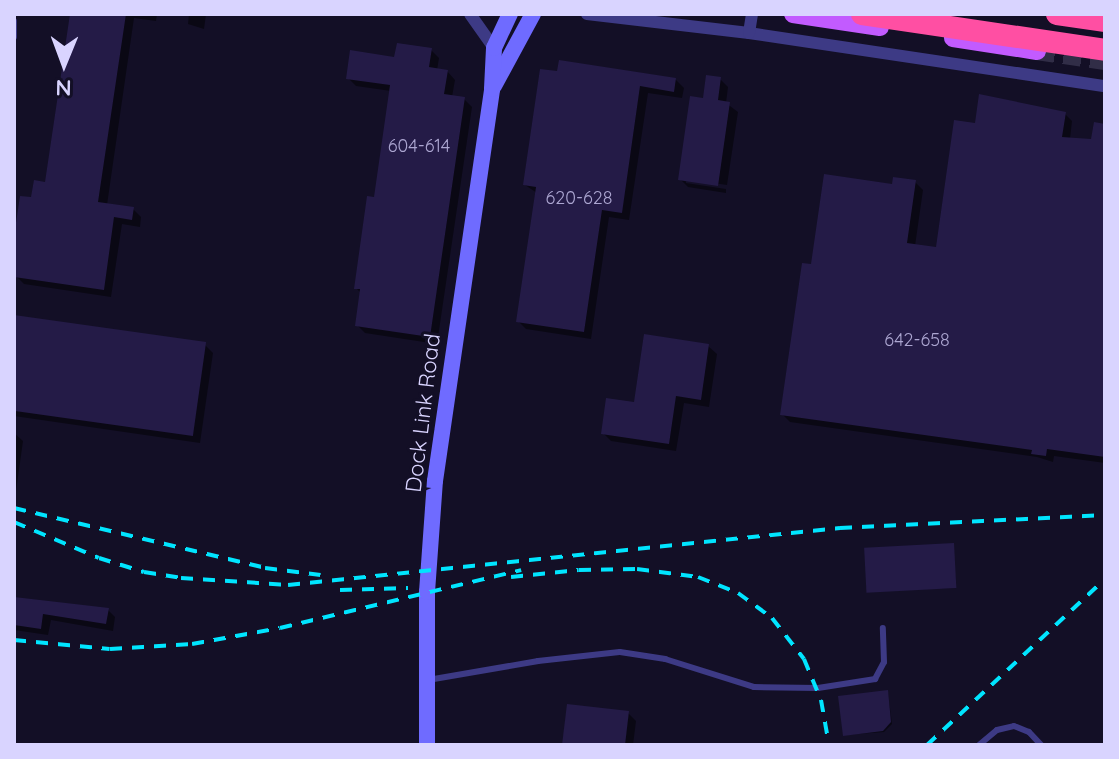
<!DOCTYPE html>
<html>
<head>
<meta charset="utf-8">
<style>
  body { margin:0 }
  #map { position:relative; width:1119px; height:759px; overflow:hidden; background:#130f26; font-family:Quicksand,sans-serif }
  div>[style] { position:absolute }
  .shadow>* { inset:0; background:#0007 }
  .building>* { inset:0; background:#241b47; transform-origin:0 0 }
  .primary-tunnel>* { height:18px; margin-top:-9px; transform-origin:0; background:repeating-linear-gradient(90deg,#312d47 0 18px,transparent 0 27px) }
  .lane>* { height:6px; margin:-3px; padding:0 3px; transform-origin:3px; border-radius:3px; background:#3d3a85 }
  .street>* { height:12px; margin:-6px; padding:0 6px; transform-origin:6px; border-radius:6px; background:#3d3a85 }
  .secondary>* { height:16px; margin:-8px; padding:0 8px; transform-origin:8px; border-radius:8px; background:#6f6bff }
  .primary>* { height:18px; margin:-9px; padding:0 9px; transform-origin:9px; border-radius:9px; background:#c25bff }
  .highway>* { height:22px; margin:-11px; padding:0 11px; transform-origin:11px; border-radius:11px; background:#ff4fa3 }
  .rail>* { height:4px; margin-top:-2px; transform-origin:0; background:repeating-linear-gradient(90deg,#00e5ff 0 12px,transparent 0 22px) }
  span { translate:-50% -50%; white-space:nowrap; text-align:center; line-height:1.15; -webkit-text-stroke:6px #130f26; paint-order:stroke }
  .number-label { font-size:18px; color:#aca6d1 }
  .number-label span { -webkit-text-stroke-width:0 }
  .street-label { font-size:22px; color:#d9d4ff }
  .frame { position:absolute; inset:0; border:16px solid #d9d4ff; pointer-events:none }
  .north { position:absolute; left:24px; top:24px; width:80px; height:80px; -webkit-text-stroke:6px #130f26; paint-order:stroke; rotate:181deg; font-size:22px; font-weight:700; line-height:32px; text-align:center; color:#d9d4ff }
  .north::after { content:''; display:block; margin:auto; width:28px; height:36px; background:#d9d4ff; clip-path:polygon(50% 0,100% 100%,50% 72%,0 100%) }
</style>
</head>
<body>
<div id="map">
  <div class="shadow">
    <i style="clip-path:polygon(72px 14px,157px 14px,156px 21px,134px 18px,107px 205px,133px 209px,141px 217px,140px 227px,122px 224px,111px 297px,24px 284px,16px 276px,14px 267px,14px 250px,33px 199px,47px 184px)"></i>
    <i style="clip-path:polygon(189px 14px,206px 14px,204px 29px,188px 24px)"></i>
    <i style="clip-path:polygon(431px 50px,439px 58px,437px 70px,447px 71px,455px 80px,452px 97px,464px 99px,472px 107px,437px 344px,365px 333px,357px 325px,362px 294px,356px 288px,375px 199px,391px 91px,356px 86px,348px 78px)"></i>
    <i style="clip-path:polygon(542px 71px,676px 80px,684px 88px,682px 98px,648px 93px,629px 220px,609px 217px,591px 339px,526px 329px,518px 321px,537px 193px,525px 185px)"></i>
    <i style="clip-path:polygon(720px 79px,728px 87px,726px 103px,738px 112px,727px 185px,686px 179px,686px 183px,726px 189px,726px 193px,688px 187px,680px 179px)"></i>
    <i style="clip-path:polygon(1065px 114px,1072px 121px,1070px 139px,1093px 141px,1105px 126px,1105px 463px,1054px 456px,1053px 462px,1037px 457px,790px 422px,782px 414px,813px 266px,894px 186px,915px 182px,923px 190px,915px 246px,938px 250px,976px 125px)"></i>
    <i style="clip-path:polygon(14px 317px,205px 345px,213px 353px,200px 443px,14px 416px)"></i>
    <i style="clip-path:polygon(708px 346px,717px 354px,709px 407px,684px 403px,676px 451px,611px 441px,603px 433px)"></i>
    <i style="clip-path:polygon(14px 433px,23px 441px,15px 498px,14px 498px)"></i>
    <i style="clip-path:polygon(953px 545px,956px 588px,867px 591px)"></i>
    <i style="clip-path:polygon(14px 599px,108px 610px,115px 617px,113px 631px,51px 620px,48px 635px,14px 630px)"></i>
    <i style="clip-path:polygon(888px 693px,892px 724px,884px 732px,845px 735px)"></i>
    <i style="clip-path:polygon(628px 713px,636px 721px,633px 745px,564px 745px)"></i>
  </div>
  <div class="building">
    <i style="clip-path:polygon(70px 14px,126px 14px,98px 202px,134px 207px,132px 220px,114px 217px,104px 290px,14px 277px,14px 236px,20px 196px,31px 197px,34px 180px,45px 182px)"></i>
    <i style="clip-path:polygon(397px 43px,432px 48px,429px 67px,448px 70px,444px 94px,465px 97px,430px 337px,355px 326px,360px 289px,354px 289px,367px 196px,374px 197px,390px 85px,346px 79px,350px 50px,394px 57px)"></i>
    <i style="clip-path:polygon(559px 60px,676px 78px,674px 92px,640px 86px,622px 213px,602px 210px,584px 332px,516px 322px,536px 187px,523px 185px,540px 69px,557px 71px)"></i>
    <i style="clip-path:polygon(706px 75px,721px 77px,718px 100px,730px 102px,718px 186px,678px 180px,690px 96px,703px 98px)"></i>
    <i style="clip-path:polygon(979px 94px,1066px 112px,1062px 137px,1091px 139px,1094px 122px,1105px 124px,1105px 457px,1047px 449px,1046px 456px,1031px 454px,1032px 450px,780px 415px,802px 263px,811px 264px,824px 174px,892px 184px,893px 177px,916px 180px,907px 243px,936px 247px,954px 120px,975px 123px)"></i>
    <i style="left:14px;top:315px;width:194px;height:95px;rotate:8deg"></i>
    <i style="clip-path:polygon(644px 334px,709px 344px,701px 400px,676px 396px,669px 444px,601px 434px,606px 398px,634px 402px)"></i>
    <i style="left:954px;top:543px;width:45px;height:90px;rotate:87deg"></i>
    <i style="clip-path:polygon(14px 597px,109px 608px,106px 624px,43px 614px,41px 629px,14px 625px)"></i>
    <i style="clip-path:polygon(888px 690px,891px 722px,883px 731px,843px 736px,838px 696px)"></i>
    <i style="clip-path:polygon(567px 704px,629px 711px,625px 745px,562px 745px)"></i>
  </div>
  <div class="primary-tunnel">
    <i style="left:1037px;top:51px;width:69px;rotate:8.4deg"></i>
  </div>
  <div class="lane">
    <i style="left:14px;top:21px;width:16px;rotate:90deg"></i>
    <i style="left:428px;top:680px;width:112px;rotate:-9.8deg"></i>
    <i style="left:538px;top:661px;width:82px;rotate:-6.3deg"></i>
    <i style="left:620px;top:652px;width:46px;rotate:8.8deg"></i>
    <i style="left:665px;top:659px;width:93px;rotate:17.5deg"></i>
    <i style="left:754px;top:687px;width:64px;rotate:0.9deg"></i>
    <i style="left:818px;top:688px;width:58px;rotate:-9deg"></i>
    <i style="left:875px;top:679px;width:19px;rotate:-62deg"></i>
    <i style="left:884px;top:662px;width:34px;rotate:-92deg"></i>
    <i style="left:979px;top:745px;width:23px;rotate:-40deg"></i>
    <i style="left:997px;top:730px;width:17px;rotate:-13deg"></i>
    <i style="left:1014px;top:726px;width:16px;rotate:22deg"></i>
    <i style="left:1029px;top:732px;width:18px;rotate:47deg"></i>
  </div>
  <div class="street">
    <i style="left:470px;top:14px;width:42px;rotate:54.8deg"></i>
    <i style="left:587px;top:14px;width:163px;rotate:6.7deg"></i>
    <i style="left:749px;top:33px;width:360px;rotate:8.5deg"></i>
    <i style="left:749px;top:33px;width:19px;rotate:-81deg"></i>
  </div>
  <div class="secondary">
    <i style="left:494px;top:86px;width:82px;rotate:-61.6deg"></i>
    <i style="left:427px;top:745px;width:153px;rotate:-90deg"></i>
    <i style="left:427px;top:592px;width:111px;rotate:-85.9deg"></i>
    <i style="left:435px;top:481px;width:396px;rotate:-81.7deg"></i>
    <i style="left:492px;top:89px;width:41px;rotate:-87.2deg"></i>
    <i style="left:494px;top:48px;width:38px;rotate:-65deg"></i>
  </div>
  <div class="primary">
    <i style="left:793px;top:14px;width:88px;rotate:8.5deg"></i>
    <i style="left:953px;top:38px;width:85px;rotate:8.8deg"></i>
  </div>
  <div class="highway">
    <i style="left:862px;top:14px;width:246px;rotate:8.4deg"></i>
    <i style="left:1057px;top:14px;width:49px;rotate:8.3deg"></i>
  </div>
  <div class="rail">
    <i style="left:14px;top:508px;width:258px;rotate:13.4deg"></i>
    <i style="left:265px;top:568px;width:56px;rotate:7.1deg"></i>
    <i style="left:14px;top:522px;width:92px;rotate:23deg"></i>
    <i style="left:99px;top:558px;width:47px;rotate:17.3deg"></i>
    <i style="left:144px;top:572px;width:37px;rotate:9deg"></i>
    <i style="left:181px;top:578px;width:107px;rotate:3.7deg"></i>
    <i style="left:288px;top:585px;width:555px;rotate:-5.9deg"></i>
    <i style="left:840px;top:528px;width:265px;rotate:-2.8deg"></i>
    <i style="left:511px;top:577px;width:68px;rotate:-5.9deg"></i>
    <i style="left:579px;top:570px;width:58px;rotate:-1deg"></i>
    <i style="left:637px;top:569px;width:62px;rotate:7.5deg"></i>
    <i style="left:698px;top:577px;width:43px;rotate:21.8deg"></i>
    <i style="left:738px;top:593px;width:42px;rotate:36.3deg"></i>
    <i style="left:772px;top:618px;width:52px;rotate:52deg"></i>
    <i style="left:804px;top:659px;width:44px;rotate:67.5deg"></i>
    <i style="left:821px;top:700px;width:46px;rotate:79.9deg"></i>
    <i style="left:340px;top:590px;width:68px;rotate:-1.7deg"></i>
    <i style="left:14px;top:640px;width:96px;rotate:5.4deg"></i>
    <i style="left:110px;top:649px;width:82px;rotate:-3.5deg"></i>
    <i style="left:192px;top:644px;width:89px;rotate:-10.3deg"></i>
    <i style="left:280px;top:628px;width:248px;rotate:-13.5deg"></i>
    <i style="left:927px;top:745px;width:243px;rotate:-43deg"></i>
  </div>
  <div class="number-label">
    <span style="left:419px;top:146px">604-614</span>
    <span style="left:579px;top:198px">620-628</span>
    <span style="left:917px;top:340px">642-658</span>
  </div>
  <div class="street-label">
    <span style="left:423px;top:413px;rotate:-83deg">Dock Link Road</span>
  </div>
  <div class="frame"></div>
  <div class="north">N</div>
</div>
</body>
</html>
